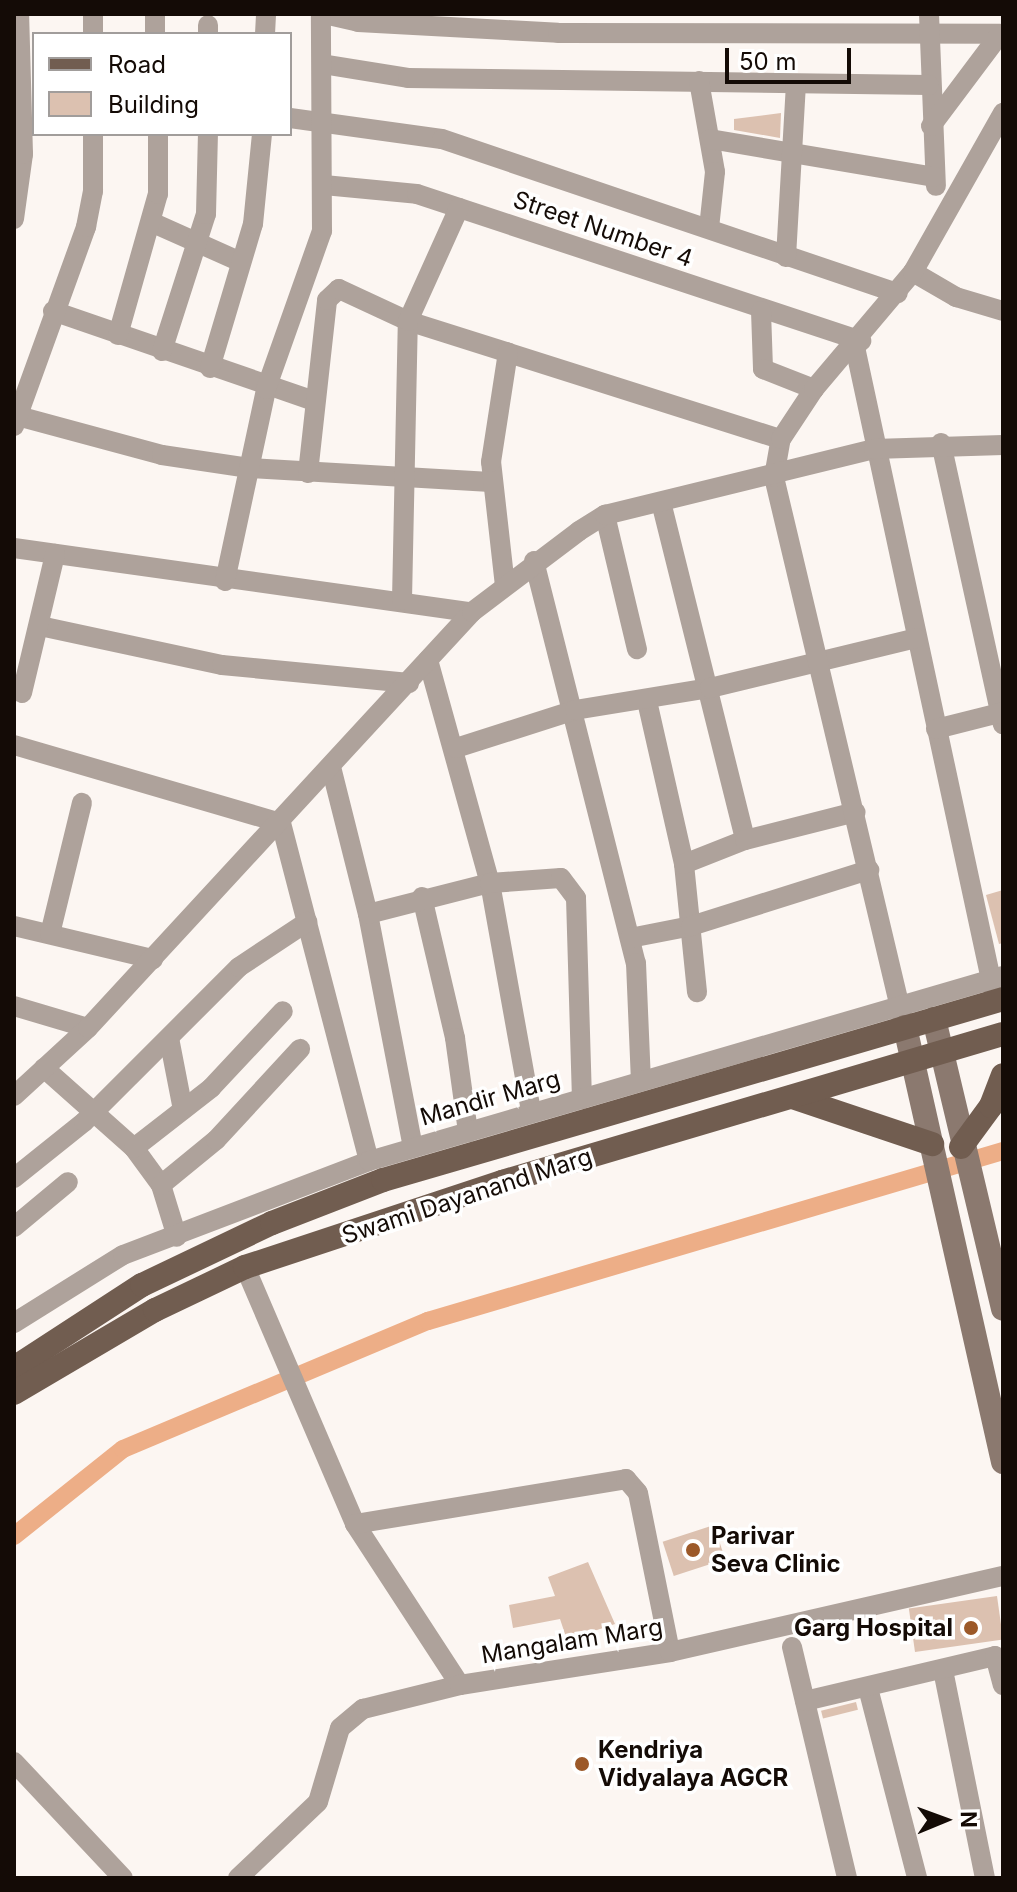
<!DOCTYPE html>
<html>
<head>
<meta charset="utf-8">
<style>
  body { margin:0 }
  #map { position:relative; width:1017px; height:1892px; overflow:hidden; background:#fcf6f2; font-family:Inter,sans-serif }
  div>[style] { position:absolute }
  .canal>* { height:18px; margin:-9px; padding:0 9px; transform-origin:9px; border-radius:9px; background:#edae87 }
  .building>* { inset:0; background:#dcc1b0; transform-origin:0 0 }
  .street>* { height:20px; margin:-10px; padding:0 10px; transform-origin:10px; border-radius:10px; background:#aea29b }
  .secondary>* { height:24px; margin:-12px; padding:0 12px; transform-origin:12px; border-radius:12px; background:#8b796f }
  .primary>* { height:24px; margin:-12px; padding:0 12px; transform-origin:12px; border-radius:12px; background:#715d50 }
  .dots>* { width:22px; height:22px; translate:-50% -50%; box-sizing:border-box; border:4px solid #fff; border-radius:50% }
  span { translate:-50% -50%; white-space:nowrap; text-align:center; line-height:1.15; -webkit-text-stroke:7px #fff; paint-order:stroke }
  .street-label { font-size:24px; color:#140b06 }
  .poi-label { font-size:24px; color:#140b06; font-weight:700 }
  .left { translate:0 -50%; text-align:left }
  .right { translate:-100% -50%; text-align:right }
  .frame { position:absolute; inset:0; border:16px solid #140b06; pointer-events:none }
  .legend { position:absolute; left:32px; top:32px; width:260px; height:104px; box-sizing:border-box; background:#fff; border:2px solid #a19d9b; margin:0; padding:10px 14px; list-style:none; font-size:24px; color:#140b06 }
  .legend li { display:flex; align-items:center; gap:16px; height:40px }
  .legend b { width:40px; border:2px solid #a19d9b }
  .north { position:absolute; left:905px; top:1780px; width:80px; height:80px; -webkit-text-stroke:6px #fff; paint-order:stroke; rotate:89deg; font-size:22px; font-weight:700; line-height:32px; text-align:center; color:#140b06 }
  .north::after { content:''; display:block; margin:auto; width:28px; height:36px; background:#140b06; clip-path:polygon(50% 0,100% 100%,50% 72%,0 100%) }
  .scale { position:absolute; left:725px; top:48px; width:126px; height:36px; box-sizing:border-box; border:4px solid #140b06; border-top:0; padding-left:10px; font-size:24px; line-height:28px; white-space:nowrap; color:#140b06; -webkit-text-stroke:6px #fff; paint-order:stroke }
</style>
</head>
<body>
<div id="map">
  <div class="canal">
    <i style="left:14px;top:1536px;width:139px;rotate:-38.6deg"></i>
    <i style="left:123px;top:1449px;width:331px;rotate:-22.8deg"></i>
    <i style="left:428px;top:1321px;width:600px;rotate:-16.47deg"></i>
  </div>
  <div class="building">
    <i style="clip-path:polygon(781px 113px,780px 138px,734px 130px,734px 119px)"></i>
    <i style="clip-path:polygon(1003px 890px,1003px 943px,999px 944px,986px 895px)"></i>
    <i style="left:714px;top:1525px;width:36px;height:54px;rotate:72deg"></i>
    <i style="clip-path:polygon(588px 1562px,615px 1624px,567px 1640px,560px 1619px,513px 1628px,509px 1605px,555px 1596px,548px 1577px)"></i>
    <i style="left:997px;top:1596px;width:44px;height:89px;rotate:82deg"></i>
    <i style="left:856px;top:1702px;width:8px;height:36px;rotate:76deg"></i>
  </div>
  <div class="street">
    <i style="left:155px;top:14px;width:20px;rotate:90deg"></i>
    <i style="left:324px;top:14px;width:35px;rotate:13deg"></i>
    <i style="left:358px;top:22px;width:200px;rotate:3.1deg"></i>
    <i style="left:558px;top:33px;width:442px;rotate:0.1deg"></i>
    <i style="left:929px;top:14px;width:172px;rotate:87.7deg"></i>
    <i style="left:208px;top:25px;width:9px;rotate:90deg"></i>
    <i style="left:93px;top:34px;width:20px;rotate:-90deg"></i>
    <i style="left:265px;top:34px;width:20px;rotate:-87deg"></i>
    <i style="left:322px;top:64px;width:87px;rotate:9.2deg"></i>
    <i style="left:408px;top:78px;width:521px;rotate:0.77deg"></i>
    <i style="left:699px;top:81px;width:92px;rotate:80deg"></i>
    <i style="left:715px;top:172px;width:56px;rotate:96.1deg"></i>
    <i style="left:290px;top:118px;width:153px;rotate:7.9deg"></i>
    <i style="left:442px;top:139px;width:481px;rotate:18.7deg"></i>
    <i style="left:931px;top:126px;width:115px;rotate:-53.1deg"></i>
    <i style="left:710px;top:139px;width:227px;rotate:9.6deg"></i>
    <i style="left:324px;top:185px;width:93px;rotate:5.5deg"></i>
    <i style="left:417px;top:194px;width:468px;rotate:18.3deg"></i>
    <i style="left:14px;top:219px;width:66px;rotate:-82.1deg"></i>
    <i style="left:23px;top:154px;width:140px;rotate:-91.6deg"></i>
    <i style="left:151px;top:222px;width:98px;rotate:24deg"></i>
    <i style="left:786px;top:257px;width:173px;rotate:-86.7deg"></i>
    <i style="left:913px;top:272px;width:50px;rotate:30.2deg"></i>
    <i style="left:956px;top:297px;width:49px;rotate:16.6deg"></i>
    <i style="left:53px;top:311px;width:277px;rotate:19deg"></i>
    <i style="left:761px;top:311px;width:58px;rotate:88deg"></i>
    <i style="left:763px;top:369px;width:55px;rotate:21.4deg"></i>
    <i style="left:118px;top:335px;width:147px;rotate:-74.2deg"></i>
    <i style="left:158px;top:194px;width:60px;rotate:-90deg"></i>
    <i style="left:855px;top:347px;width:657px;rotate:77.87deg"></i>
    <i style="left:162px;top:351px;width:144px;rotate:-72.2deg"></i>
    <i style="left:206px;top:214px;width:80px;rotate:-88.6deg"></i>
    <i style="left:210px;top:368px;width:150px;rotate:-73.4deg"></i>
    <i style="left:253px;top:224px;width:90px;rotate:-84.3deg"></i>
    <i style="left:14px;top:415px;width:153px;rotate:15.1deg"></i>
    <i style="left:162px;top:455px;width:88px;rotate:8.5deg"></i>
    <i style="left:249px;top:468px;width:242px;rotate:3.3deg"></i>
    <i style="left:14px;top:426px;width:212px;rotate:-70.1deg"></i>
    <i style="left:86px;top:227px;width:37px;rotate:-79deg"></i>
    <i style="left:93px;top:191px;width:57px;rotate:-90deg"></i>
    <i style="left:941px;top:443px;width:288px;rotate:77.6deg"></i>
    <i style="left:308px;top:473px;width:174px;rotate:-83.7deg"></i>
    <i style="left:327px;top:300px;width:16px;rotate:-43deg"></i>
    <i style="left:339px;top:289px;width:76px;rotate:24.9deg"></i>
    <i style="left:408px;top:321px;width:391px;rotate:17.6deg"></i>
    <i style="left:661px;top:502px;width:348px;rotate:76deg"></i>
    <i style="left:605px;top:515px;width:138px;rotate:76.6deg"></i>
    <i style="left:14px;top:548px;width:462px;rotate:8deg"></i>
    <i style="left:534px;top:561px;width:415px;rotate:75.8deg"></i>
    <i style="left:636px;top:963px;width:118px;rotate:87.6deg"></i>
    <i style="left:225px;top:581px;width:196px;rotate:-77.9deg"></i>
    <i style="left:266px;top:389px;width:168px;rotate:-70.5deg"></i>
    <i style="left:322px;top:231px;width:217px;rotate:-90.3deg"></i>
    <i style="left:505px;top:586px;width:125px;rotate:-96.4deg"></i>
    <i style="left:491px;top:462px;width:111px;rotate:-81.2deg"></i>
    <i style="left:402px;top:600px;width:279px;rotate:-88.8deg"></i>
    <i style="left:408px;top:321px;width:124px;rotate:-65.7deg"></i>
    <i style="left:40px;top:626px;width:186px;rotate:12.1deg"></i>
    <i style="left:222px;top:665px;width:188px;rotate:5.5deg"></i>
    <i style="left:428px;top:660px;width:231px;rotate:74.5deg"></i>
    <i style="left:490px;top:883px;width:233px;rotate:79.8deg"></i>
    <i style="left:22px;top:693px;width:143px;rotate:-76.6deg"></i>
    <i style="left:647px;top:701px;width:167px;rotate:77.2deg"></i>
    <i style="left:684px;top:864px;width:129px;rotate:84.2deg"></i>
    <i style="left:936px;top:729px;width:69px;rotate:-14.2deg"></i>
    <i style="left:14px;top:745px;width:278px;rotate:16.3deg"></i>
    <i style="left:281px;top:823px;width:349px;rotate:75.4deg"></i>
    <i style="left:456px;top:748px;width:125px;rotate:-17.7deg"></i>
    <i style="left:575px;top:710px;width:137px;rotate:-9.3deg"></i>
    <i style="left:710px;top:688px;width:212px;rotate:-13.6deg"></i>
    <i style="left:332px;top:771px;width:147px;rotate:75.9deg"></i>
    <i style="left:368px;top:914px;width:238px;rotate:79.1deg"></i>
    <i style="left:684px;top:864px;width:66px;rotate:-21.5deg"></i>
    <i style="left:745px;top:840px;width:114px;rotate:-14.2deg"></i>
    <i style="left:422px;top:897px;width:145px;rotate:76.8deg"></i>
    <i style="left:455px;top:1038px;width:95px;rotate:82.1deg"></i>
    <i style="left:368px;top:914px;width:126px;rotate:-14.3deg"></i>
    <i style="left:490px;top:883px;width:71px;rotate:-4deg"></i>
    <i style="left:561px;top:878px;width:25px;rotate:53deg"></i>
    <i style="left:576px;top:898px;width:201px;rotate:88.3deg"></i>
    <i style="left:14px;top:926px;width:143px;rotate:13.4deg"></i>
    <i style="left:50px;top:934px;width:135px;rotate:-76.3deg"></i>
    <i style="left:630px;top:938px;width:62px;rotate:-11.1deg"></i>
    <i style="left:691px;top:926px;width:187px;rotate:-17.5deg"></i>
    <i style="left:14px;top:1006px;width:77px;rotate:16.6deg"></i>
    <i style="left:902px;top:1016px;width:554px;rotate:-103.36deg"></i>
    <i style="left:774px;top:477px;width:39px;rotate:-80deg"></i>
    <i style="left:781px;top:439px;width:60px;rotate:-56.6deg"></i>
    <i style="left:814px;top:389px;width:153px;rotate:-49.8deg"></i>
    <i style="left:913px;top:272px;width:183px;rotate:-60.5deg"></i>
    <i style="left:169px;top:1038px;width:73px;rotate:79deg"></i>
    <i style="left:44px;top:1068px;width:120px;rotate:41.6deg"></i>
    <i style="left:134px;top:1148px;width:46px;rotate:53.9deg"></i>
    <i style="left:161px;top:1185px;width:54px;rotate:72.9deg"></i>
    <i style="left:14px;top:1096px;width:100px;rotate:-42.6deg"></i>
    <i style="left:88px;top:1028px;width:566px;rotate:-47.29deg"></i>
    <i style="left:472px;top:612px;width:134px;rotate:-37.1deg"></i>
    <i style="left:579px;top:531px;width:31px;rotate:-32deg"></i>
    <i style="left:605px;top:515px;width:277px;rotate:-13.8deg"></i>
    <i style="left:874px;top:449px;width:129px;rotate:-1.8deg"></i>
    <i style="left:134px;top:1148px;width:98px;rotate:-37.9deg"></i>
    <i style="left:211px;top:1088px;width:105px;rotate:-46.9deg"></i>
    <i style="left:14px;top:1178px;width:90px;rotate:-38.7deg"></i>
    <i style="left:84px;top:1122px;width:219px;rotate:-45deg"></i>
    <i style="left:239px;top:967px;width:82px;rotate:-33.5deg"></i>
    <i style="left:161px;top:1185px;width:71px;rotate:-39.3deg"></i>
    <i style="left:216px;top:1140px;width:124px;rotate:-47.3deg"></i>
    <i style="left:14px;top:1227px;width:70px;rotate:-39.8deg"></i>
    <i style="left:245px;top:1267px;width:280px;rotate:66.8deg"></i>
    <i style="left:355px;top:1524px;width:192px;rotate:56.9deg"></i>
    <i style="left:14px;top:1323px;width:128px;rotate:-32deg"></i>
    <i style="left:123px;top:1255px;width:263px;rotate:-20.9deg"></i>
    <i style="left:369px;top:1161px;width:660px;rotate:-16.27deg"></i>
    <i style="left:355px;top:1524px;width:275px;rotate:-9.4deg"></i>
    <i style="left:626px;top:1479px;width:18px;rotate:49deg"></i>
    <i style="left:638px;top:1493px;width:162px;rotate:78.6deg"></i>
    <i style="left:792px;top:1647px;width:237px;rotate:76.6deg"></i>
    <i style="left:943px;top:1670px;width:212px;rotate:78.6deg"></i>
    <i style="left:868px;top:1688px;width:196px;rotate:75.5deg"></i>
    <i style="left:805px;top:1701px;width:195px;rotate:-13.3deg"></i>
    <i style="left:995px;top:1656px;width:30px;rotate:75deg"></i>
    <i style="left:14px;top:1762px;width:159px;rotate:46.8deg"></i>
    <i style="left:238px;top:1878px;width:110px;rotate:-43.5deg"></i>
    <i style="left:318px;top:1802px;width:77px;rotate:-73.4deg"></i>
    <i style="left:340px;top:1728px;width:30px;rotate:-40deg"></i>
    <i style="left:363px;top:1709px;width:100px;rotate:-13.9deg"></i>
    <i style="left:460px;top:1685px;width:213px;rotate:-8.9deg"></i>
    <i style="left:670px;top:1652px;width:342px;rotate:-12.9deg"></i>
  </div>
  <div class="secondary">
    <i style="left:934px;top:1019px;width:298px;rotate:76.6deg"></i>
    <i style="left:905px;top:1027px;width:446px;rotate:77.3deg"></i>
  </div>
  <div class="primary">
    <i style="left:792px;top:1097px;width:148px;rotate:18.6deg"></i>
    <i style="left:961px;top:1147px;width:51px;rotate:-53.8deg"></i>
    <i style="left:991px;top:1106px;width:33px;rotate:-69deg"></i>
    <i style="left:14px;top:1368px;width:153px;rotate:-33deg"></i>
    <i style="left:142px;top:1285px;width:144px;rotate:-25.5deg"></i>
    <i style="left:272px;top:1223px;width:119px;rotate:-21.2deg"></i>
    <i style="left:383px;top:1180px;width:646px;rotate:-16.27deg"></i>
    <i style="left:14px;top:1393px;width:164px;rotate:-30.5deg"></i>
    <i style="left:155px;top:1310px;width:100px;rotate:-25.5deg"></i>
    <i style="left:245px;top:1267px;width:271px;rotate:-18.3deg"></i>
    <i style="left:502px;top:1182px;width:522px;rotate:-16.46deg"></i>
  </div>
  <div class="dots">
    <i style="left:693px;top:1550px;background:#9c5929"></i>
    <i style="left:971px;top:1628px;background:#9c5929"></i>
    <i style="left:582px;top:1764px;background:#9c5929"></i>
  </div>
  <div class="street-label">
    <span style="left:603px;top:229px;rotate:19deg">Street Number 4</span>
    <span style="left:490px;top:1098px;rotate:-16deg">Mandir Marg</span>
    <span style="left:467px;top:1196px;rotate:-18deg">Swami Dayanand Marg</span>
    <span style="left:572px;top:1641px;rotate:-9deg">Mangalam Marg</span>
  </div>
  <div class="poi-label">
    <span class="left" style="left:711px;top:1550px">Parivar<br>Seva Clinic</span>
    <span class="right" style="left:953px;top:1628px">Garg Hospital</span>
    <span class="left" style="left:598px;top:1764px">Kendriya<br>Vidyalaya AGCR</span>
  </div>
  <div class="frame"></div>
  <ul class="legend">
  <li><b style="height:10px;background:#715d50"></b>Road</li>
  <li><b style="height:22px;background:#dcc1b0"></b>Building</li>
  </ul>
  <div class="north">N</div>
  <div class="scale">50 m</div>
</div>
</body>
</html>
